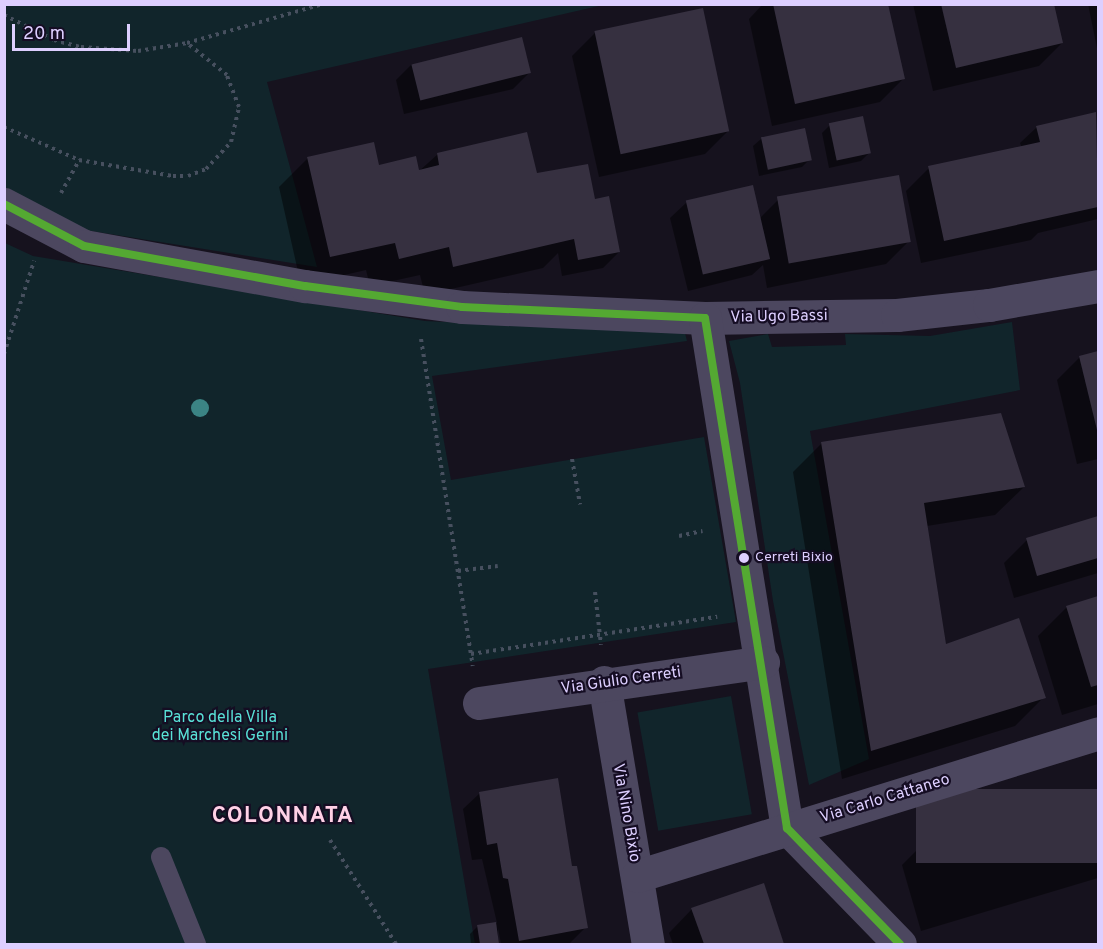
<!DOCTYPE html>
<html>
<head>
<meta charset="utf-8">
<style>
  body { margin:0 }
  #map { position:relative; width:1103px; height:949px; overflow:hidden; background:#16121e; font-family:Overpass,sans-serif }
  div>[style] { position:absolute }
  .green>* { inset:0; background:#11252b; transform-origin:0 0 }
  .shadow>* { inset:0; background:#0007 }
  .building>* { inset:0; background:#363040; transform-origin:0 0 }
  .path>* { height:4px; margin-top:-2px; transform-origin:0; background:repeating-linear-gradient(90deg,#47505f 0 3px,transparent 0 7.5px) }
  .service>* { height:20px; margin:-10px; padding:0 10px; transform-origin:10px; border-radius:10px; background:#4c475f }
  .minor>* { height:33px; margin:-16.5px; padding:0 16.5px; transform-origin:16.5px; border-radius:16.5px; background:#4c475f }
  .bus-1>* { height:8px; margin:-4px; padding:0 4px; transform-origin:4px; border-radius:4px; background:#54a932 }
  .trees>* { width:18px; height:18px; margin:-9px; border-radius:50%; background:#3b8484 }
  .dots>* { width:16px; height:16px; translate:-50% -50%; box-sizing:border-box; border:3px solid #150d23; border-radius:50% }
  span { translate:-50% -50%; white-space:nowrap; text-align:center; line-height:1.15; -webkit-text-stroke:4.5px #150d23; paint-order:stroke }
  .bus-label { font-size:14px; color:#ddcfff }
  .left { translate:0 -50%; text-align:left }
  .street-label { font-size:16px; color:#ddcfff }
  .park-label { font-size:16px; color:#59e1d7 }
  .district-label { font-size:22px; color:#ffd1e6; font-weight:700; letter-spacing:1.5px }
  .frame { position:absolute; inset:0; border:6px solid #ddcfff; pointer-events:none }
  .scale { position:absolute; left:12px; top:24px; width:118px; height:27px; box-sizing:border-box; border:3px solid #ddcfff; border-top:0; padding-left:8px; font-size:18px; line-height:21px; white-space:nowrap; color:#ddcfff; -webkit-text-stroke:4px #150d23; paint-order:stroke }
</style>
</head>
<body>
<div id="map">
  <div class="green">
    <i style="clip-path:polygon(5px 5px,603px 5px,267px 82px,317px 267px,85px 230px,5px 188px)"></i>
    <i style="clip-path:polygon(5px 243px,33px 256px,425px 321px,685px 333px,687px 341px,432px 376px,451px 480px,704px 437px,736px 622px,428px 669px,475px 944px,5px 944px)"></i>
    <i style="clip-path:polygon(1012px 322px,1020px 390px,810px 431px,869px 759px,809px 785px,773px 601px,740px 383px,729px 341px,768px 334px,772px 347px,846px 345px,845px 334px,930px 336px)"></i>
    <i style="left:731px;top:696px;width:120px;height:95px;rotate:80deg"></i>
  </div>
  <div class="shadow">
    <i style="clip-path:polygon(763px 4px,887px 4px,903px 79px,880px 102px,772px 126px,749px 19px)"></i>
    <i style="clip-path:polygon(913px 4px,1053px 4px,1062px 43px,1039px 66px,933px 91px)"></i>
    <i style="clip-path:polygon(1088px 4px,1098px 4px,1098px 53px)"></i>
    <i style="clip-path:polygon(595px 33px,728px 131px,705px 154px,599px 177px,572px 56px)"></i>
    <i style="clip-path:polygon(412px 64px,529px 73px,513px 89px,404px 114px,396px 80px)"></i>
    <i style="clip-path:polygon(1095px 114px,1098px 219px,1038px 233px,1031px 240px,921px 263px,906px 191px,929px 168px,1022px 148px,1020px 143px,1037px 127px)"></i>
    <i style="clip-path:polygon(830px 125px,869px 153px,861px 161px,829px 168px,822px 133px)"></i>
    <i style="clip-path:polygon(761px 139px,810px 159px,802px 167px,759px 176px,753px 146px)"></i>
    <i style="clip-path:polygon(438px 154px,536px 174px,594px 200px,619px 252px,603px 268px,562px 276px,558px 253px,543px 268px,425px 295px,420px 275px,370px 286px,366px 270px,301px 285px,279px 187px,308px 158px,418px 172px)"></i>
    <i style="clip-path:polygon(778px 200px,909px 241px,886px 264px,767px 288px,763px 265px,752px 275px,688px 291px,670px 218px,687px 202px,759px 219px)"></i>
    <i style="clip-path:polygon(1098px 353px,1098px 459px,1077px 464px,1057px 380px,1080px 357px)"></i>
    <i style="clip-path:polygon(822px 443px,1024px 487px,995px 515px,927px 526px,945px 646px,1044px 697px,1015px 726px,842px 779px,793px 472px)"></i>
    <i style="clip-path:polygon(1098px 518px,1098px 573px,1014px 598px,1004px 563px,1027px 540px)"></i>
    <i style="clip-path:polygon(1098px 597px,1098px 704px,1062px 715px,1038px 636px,1067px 607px)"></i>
    <i style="clip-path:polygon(1098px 790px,1098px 878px,921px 931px,902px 865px,925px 842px)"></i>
    <i style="clip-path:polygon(480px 793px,571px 868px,586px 927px,570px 943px,501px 944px,498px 928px,498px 944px,471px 944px,470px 934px,478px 926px,497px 923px,482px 859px,472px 860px,463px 809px)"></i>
    <i style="clip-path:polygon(763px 885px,783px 944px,673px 944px,669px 933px,692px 909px)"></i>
  </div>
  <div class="building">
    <i style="clip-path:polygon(773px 4px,888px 4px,905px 79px,795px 104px)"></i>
    <i style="clip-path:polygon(941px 4px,1054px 4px,1063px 43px,956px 68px)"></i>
    <i style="left:703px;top:8px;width:126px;height:111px;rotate:78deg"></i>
    <i style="left:522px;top:37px;width:37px;height:114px;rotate:76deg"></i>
    <i style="clip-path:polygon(1096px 112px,1098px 207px,944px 241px,928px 166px,1040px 142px,1036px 126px)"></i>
    <i style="left:863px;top:116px;width:38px;height:35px;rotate:78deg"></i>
    <i style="left:805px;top:128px;width:33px;height:45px;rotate:78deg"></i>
    <i style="clip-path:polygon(527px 132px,537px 173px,588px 164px,595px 199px,609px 196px,620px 252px,578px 260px,574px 239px,453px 267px,449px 247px,399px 259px,395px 243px,330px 257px,307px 157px,374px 142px,379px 165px,416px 156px,419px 170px,439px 165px,437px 153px)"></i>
    <i style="left:899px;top:175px;width:68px;height:124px;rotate:80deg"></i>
    <i style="left:753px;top:185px;width:76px;height:69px;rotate:77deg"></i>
    <i style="clip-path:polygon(1098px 351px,1098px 434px,1079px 356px)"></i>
    <i style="clip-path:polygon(1001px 413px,1025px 487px,924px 503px,946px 644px,1019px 618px,1046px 698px,871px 751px,821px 442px)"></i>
    <i style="clip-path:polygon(1098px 516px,1098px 558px,1037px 576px,1026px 538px)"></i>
    <i style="clip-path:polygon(1098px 596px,1098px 685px,1091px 687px,1066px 606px)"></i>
    <i style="clip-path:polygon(558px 778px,572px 866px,577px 866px,588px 928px,519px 941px,508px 879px,503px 878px,497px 843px,487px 845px,479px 792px)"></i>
    <i style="left:1098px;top:789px;width:74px;height:182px;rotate:90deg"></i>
    <i style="clip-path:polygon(764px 883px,784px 944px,704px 944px,691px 908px)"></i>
    <i style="clip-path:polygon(496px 922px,499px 944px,480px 944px,477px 925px)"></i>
  </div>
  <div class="path">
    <i style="left:4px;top:15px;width:56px;rotate:26.6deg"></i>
    <i style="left:54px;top:40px;width:28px;rotate:15deg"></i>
    <i style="left:81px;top:47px;width:57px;rotate:4deg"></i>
    <i style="left:138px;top:51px;width:50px;rotate:-9.3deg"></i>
    <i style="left:4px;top:127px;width:82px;rotate:23.7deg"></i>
    <i style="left:61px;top:193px;width:38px;rotate:-61deg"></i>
    <i style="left:79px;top:160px;width:95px;rotate:9.7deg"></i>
    <i style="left:173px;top:176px;width:15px"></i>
    <i style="left:188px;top:176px;width:19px;rotate:-21deg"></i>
    <i style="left:206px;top:169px;width:37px;rotate:-47deg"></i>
    <i style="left:231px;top:142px;width:36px;rotate:-77deg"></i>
    <i style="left:239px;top:107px;width:34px;rotate:-111deg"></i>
    <i style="left:227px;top:75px;width:51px;rotate:-141.3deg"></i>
    <i style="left:187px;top:43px;width:141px;rotate:-16deg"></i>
    <i style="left:421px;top:339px;width:331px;rotate:81deg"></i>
    <i style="left:4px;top:354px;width:98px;rotate:-72.1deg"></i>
    <i style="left:572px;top:459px;width:46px;rotate:79.9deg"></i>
    <i style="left:679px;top:536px;width:24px;rotate:-12deg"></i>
    <i style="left:458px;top:571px;width:40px;rotate:-7.1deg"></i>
    <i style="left:595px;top:592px;width:53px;rotate:83.5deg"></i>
    <i style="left:471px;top:654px;width:249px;rotate:-8.6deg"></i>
    <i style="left:330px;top:840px;width:123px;rotate:57.6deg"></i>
  </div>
  <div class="service">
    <i style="left:161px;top:857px;width:94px;rotate:68.1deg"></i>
  </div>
  <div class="minor">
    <i style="left:4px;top:204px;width:90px;rotate:27.7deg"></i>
    <i style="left:84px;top:246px;width:225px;rotate:10.3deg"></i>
    <i style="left:305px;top:286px;width:158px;rotate:7.6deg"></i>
    <i style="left:462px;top:307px;width:243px;rotate:2.6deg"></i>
    <i style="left:705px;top:318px;width:192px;rotate:-0.9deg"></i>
    <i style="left:897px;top:315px;width:93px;rotate:-6.2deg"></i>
    <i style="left:989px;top:305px;width:111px;rotate:-9.9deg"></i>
    <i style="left:705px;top:318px;width:517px;rotate:80.87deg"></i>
    <i style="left:604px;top:682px;width:266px;rotate:80.5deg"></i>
    <i style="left:479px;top:703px;width:287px;rotate:-8.2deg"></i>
    <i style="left:787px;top:828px;width:162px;rotate:45.8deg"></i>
    <i style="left:637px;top:876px;width:483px;rotate:-17.2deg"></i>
  </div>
  <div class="bus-1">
    <i style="left:4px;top:204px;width:90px;rotate:27.7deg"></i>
    <i style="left:84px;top:246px;width:225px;rotate:10.3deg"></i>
    <i style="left:305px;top:286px;width:158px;rotate:7.6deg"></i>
    <i style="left:462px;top:307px;width:243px;rotate:2.6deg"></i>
    <i style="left:705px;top:318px;width:517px;rotate:80.87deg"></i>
    <i style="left:787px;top:828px;width:162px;rotate:45.8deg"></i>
  </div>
  <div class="trees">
    <i style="left:200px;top:408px"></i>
  </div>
  <div class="dots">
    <i style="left:744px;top:558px;background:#ddcfff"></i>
  </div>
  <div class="bus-label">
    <span class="left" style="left:755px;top:558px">Cerreti Bixio</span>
  </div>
  <div class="street-label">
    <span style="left:779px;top:317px;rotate:-1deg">Via Ugo Bassi</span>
    <span style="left:621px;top:681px;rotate:-8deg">Via Giulio Cerreti</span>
    <span style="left:885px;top:799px;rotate:-17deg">Via Carlo Cattaneo</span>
    <span style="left:626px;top:813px;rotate:80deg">Via Nino Bixio</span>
  </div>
  <div class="park-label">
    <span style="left:220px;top:727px">Parco della Villa<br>dei Marchesi Gerini</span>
  </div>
  <div class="district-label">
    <span style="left:283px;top:817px">COLONNATA</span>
  </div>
  <div class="frame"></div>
  <div class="scale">20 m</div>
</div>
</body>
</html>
